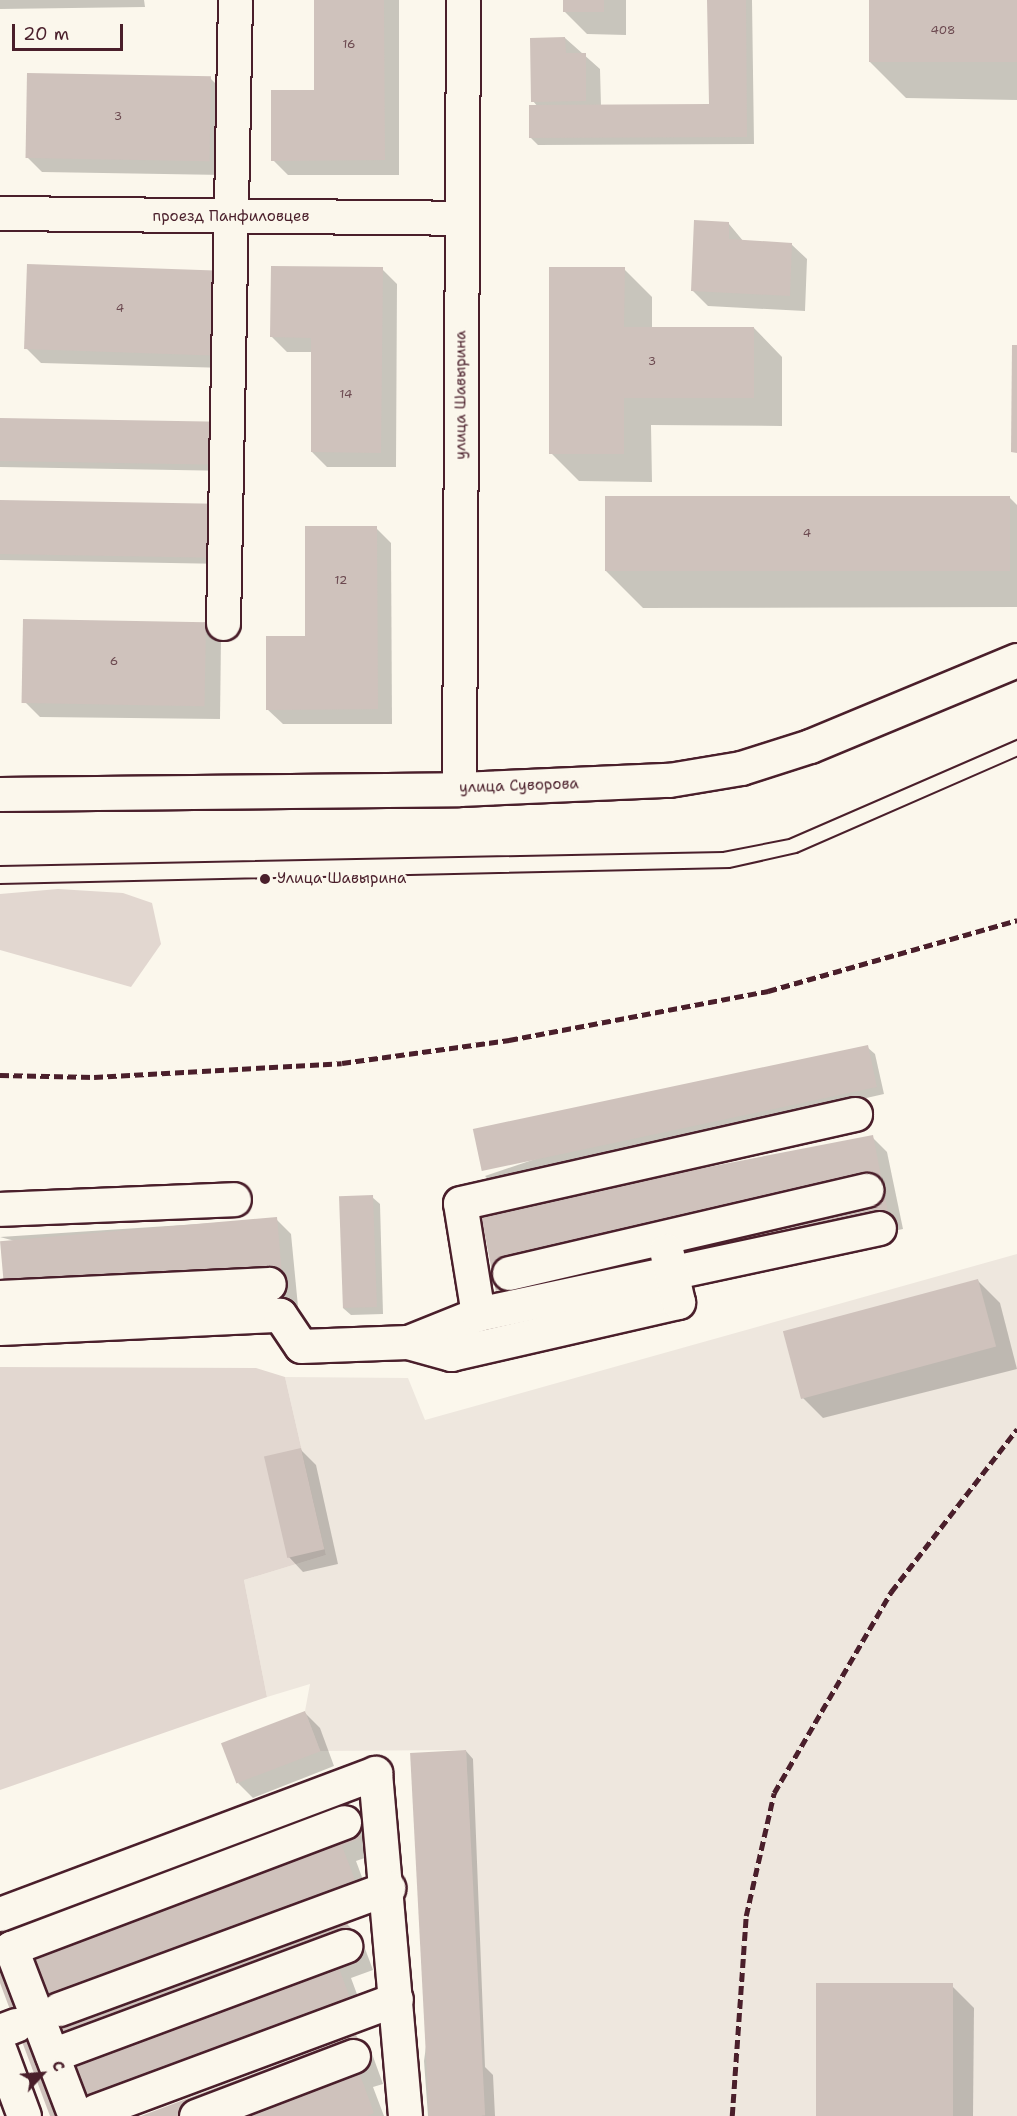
<!DOCTYPE html>
<html>
<head>
<meta charset="utf-8">
<style>
  body { margin:0 }
  #map { position:relative; width:1017px; height:2116px; overflow:hidden; background:#fbf7ec; font-family:"Shantell Sans",sans-serif }
  div>[style] { position:absolute }
  .built>* { inset:0; background:#eee7de }
  .green>* { inset:0; background:#e2d7d0 }
  .shadow>* { inset:0; background:#0003; transform-origin:0 0 }
  .building>* { inset:0; background:#cfc2bc; transform-origin:0 0 }
  .roads { filter:drop-shadow(2px 0 #4a1f2b) drop-shadow(-2px 0 #4a1f2b) drop-shadow(0 2px #4a1f2b) drop-shadow(0 -2px #4a1f2b) }
  .minor>* { height:33px; margin:-16.5px; padding:0 16.5px; transform-origin:16.5px; border-radius:16.5px; background:#fbf7ec }
  .tram>* { height:1.5px; margin:-0.75px; padding:0 0.75px; transform-origin:0.75px; border-radius:0.75px; background:#4a1f2b }
  .rail>* { height:4.5px; margin-top:-2.25px; transform-origin:0; background:repeating-linear-gradient(90deg,#4a1f2b 0 9px,transparent 0 13.5px) }
  .dots>* { width:16px; height:16px; translate:-50% -50%; box-sizing:border-box; border:3px solid #fbf7ec; border-radius:50% }
  span { translate:-50% -50%; white-space:nowrap; text-align:center; line-height:1.15; -webkit-text-stroke:5px #fbf7ec; paint-order:stroke }
  .number-label { font-size:12px; color:#6b484f }
  .number-label span { -webkit-text-stroke-width:0 }
  .street-label { font-size:15px; color:#4a1f2b }
  .poi-label { font-size:15px; color:#4a1f2b }
  .left { translate:0 -50%; text-align:left }
  .north { position:absolute; left:12px; top:2044px; width:60px; height:60px; -webkit-text-stroke:4px #fbf7ec; paint-order:stroke; rotate:64deg; font-size:16px; font-weight:700; line-height:24px; text-align:center; color:#4a1f2b }
  .north::after { content:''; display:block; margin:auto; width:21px; height:27px; background:#4a1f2b; clip-path:polygon(50% 0,100% 100%,50% 72%,0 100%) }
  .scale { position:absolute; left:12px; top:24px; width:111px; height:27px; box-sizing:border-box; border:3px solid #4a1f2b; border-top:0; padding-left:8px; font-size:18px; line-height:21px; white-space:nowrap; color:#4a1f2b; -webkit-text-stroke:4px #fbf7ec; paint-order:stroke }
</style>
</head>
<body>
<div id="map">
  <div class="built">
    <i style="clip-path:polygon(1017px 1254px,1017px 2116px,482px 2116px,466px 1750px,320px 1751px,305px 1711px,310px 1684px,267px 1697px,244px 1580px,326px 1555px,285px 1377px,408px 1378px,425px 1420px)"></i>
  </div>
  <div class="green">
    <i style="clip-path:polygon(58px 889px,123px 893px,152px 903px,161px 944px,131px 987px,0 950px,0 894px)"></i>
    <i style="clip-path:polygon(0 1367px,256px 1368px,285px 1377px,326px 1555px,244px 1580px,267px 1697px,0 1790px)"></i>
  </div>
  <div class="shadow">
    <i style="clip-path:polygon(0 0,144px 0,145px 7px,0 9px)"></i>
    <i style="clip-path:polygon(315px 0,399px 0,399px 175px,288px 175px,273px 160px,316px 91px)"></i>
    <i style="clip-path:polygon(565px 0,626px 0,626px 35px,587px 34px,564px 11px)"></i>
    <i style="clip-path:polygon(709px 0,752px 0,754px 144px,538px 145px,531px 138px,538px 107px,533px 101px,565px 38px,600px 69px,601px 106px,710px 105px)"></i>
    <i style="clip-path:polygon(871px 0,1017px 0,1017px 100px,906px 98px,869px 61px)"></i>
    <i style="clip-path:polygon(210px 78px,225px 93px,224px 175px,42px 172px,27px 157px)"></i>
    <i style="clip-path:polygon(729px 224px,744px 242px,791px 244px,807px 259px,805px 311px,708px 306px,692px 290px)"></i>
    <i style="clip-path:polygon(382px 269px,397px 284px,396px 467px,327px 467px,312px 452px,312px 352px,287px 352px,272px 337px)"></i>
    <i style="clip-path:polygon(624px 269px,652px 297px,652px 328px,754px 328px,782px 357px,782px 426px,651px 425px,652px 482px,579px 481px,551px 453px)"></i>
    <i style="clip-path:polygon(214px 270px,227px 368px,41px 363px,26px 348px)"></i>
    <i style="left:0;top:420px;width:220px;height:47px;rotate:1deg"></i>
    <i style="clip-path:polygon(1009px 497px,1017px 505px,1017px 607px,643px 608px,606px 571px)"></i>
    <i style="left:0;top:502px;width:214px;height:58px;rotate:1deg"></i>
    <i style="clip-path:polygon(376px 528px,391px 543px,392px 724px,283px 724px,267px 709px)"></i>
    <i style="clip-path:polygon(205px 622px,221px 637px,220px 719px,40px 717px,25px 702px)"></i>
    <i style="clip-path:polygon(867px 1047px,875px 1054px,884px 1094px,492px 1183px,485px 1176px)"></i>
    <i style="clip-path:polygon(872px 1137px,887px 1152px,903px 1229px,515px 1310px)"></i>
    <i style="clip-path:polygon(372px 1197px,380px 1204px,383px 1314px,351px 1315px,343px 1308px)"></i>
    <i style="clip-path:polygon(276px 1219px,291px 1234px,299px 1317px,0 1237px)"></i>
    <i style="clip-path:polygon(978px 1281px,1000px 1303px,1017px 1369px,823px 1418px,801px 1396px)"></i>
    <i style="clip-path:polygon(301px 1450px,316px 1465px,338px 1564px,303px 1572px,288px 1556px)"></i>
    <i style="clip-path:polygon(305px 1713px,320px 1728px,334px 1766px,253px 1798px,238px 1783px)"></i>
    <i style="clip-path:polygon(466px 1751px,473px 1759px,485px 2067px,493px 2075px,495px 2116px,428px 2116px,424px 2061px)"></i>
    <i style="clip-path:polygon(348px 1806px,363px 1821px,376px 1854px,356px 1861px,369px 1896px,67px 2010px,73px 2026px,346px 1923px,361px 1938px,373px 1970px,351px 1978px,364px 2013px,52px 2116px,0 1979px)"></i>
    <i style="clip-path:polygon(952px 1986px,974px 2008px,973px 2116px,817px 2116px)"></i>
    <i style="clip-path:polygon(356px 2036px,371px 2051px,383px 2084px,373px 2087px,384px 2116px,145px 2116px)"></i>
  </div>
  <div class="building">
    <i style="clip-path:polygon(314px 0,384px 0,385px 160px,271px 161px,271px 90px,314px 90px)"></i>
    <i style="left:563px;top:0;width:41px;height:12px"></i>
    <i style="clip-path:polygon(707px 0,746px 0,747px 137px,529px 138px,529px 105px,709px 104px)"></i>
    <i style="left:869px;top:0;width:148px;height:62px"></i>
    <i style="clip-path:polygon(565px 37px,566px 53px,586px 53px,586px 101px,531px 102px,530px 38px)"></i>
    <i style="left:27px;top:73px;width:184px;height:85px;rotate:1deg"></i>
    <i style="clip-path:polygon(694px 220px,729px 222px,729px 239px,792px 243px,790px 296px,691px 291px)"></i>
    <i style="left:27px;top:264px;width:188px;height:85px;rotate:2deg"></i>
    <i style="clip-path:polygon(271px 266px,383px 267px,381px 453px,311px 452px,311px 338px,270px 337px)"></i>
    <i style="clip-path:polygon(549px 267px,625px 267px,624px 327px,754px 327px,754px 398px,624px 398px,624px 454px,549px 454px)"></i>
    <i style="clip-path:polygon(1012px 345px,1017px 345px,1017px 453px,1011px 452px)"></i>
    <i style="left:0;top:418px;width:221px;height:43px;rotate:1deg"></i>
    <i style="left:1010px;top:496px;width:75px;height:405px;rotate:90deg"></i>
    <i style="left:0;top:500px;width:215px;height:54px;rotate:1deg"></i>
    <i style="clip-path:polygon(305px 526px,377px 526px,378px 709px,266px 710px,266px 636px,305px 636px)"></i>
    <i style="left:23px;top:619px;width:183px;height:84px;rotate:1deg"></i>
    <i style="left:868px;top:1045px;width:43px;height:404px;rotate:78deg"></i>
    <i style="left:873px;top:1135px;width:81px;height:400px;rotate:79deg"></i>
    <i style="left:373px;top:1195px;width:112px;height:34px;rotate:88deg"></i>
    <i style="left:277px;top:1217px;width:86px;height:278px;rotate:85deg"></i>
    <i style="left:978px;top:1279px;width:70px;height:202px;rotate:75deg"></i>
    <i style="left:301px;top:1448px;width:104px;height:38px;rotate:77deg"></i>
    <i style="left:305px;top:1711px;width:43px;height:90px;rotate:69deg"></i>
    <i style="left:466px;top:1750px;width:366px;height:56px;rotate:87deg"></i>
    <i style="clip-path:polygon(348px 1804px,361px 1838px,342px 1846px,355px 1880px,53px 1995px,65px 2027px,346px 1921px,359px 1954px,337px 1963px,350px 1998px,89px 2097px,97px 2116px,50px 2116px,0 1983px,0 1936px)"></i>
    <i style="left:816px;top:1983px;width:137px;height:133px"></i>
    <i style="clip-path:polygon(356px 2035px,369px 2068px,359px 2072px,374px 2113px,367px 2116px,141px 2116px)"></i>
  </div>
  <div class="roads">
    <div class="minor">
      <i style="left:0;top:213px;width:462px;rotate:0.6deg"></i>
      <i style="left:223px;top:623px;width:623px;rotate:-88.9deg"></i>
      <i style="left:459px;top:789px;width:789px;rotate:-89.71deg"></i>
      <i style="left:0;top:794px;width:459px;rotate:-0.6deg"></i>
      <i style="left:459px;top:789px;width:210px;rotate:-2.5deg"></i>
      <i style="left:669px;top:780px;width:73px;rotate:-9.5deg"></i>
      <i style="left:741px;top:768px;width:72px;rotate:-17.7deg"></i>
      <i style="left:810px;top:746px;width:224px;rotate:-22.6deg"></i>
      <i style="left:0;top:1209px;width:234px;rotate:-2.4deg"></i>
      <i style="left:509px;top:1273px;width:367px;rotate:-13.1deg"></i>
      <i style="left:0;top:1297px;width:269px;rotate:-2.8deg"></i>
      <i style="left:478px;top:1314px;width:112px;rotate:-99.2deg"></i>
      <i style="left:460px;top:1203px;width:405px;rotate:-12.7deg"></i>
      <i style="left:0;top:1328px;width:280px;rotate:-2.7deg"></i>
      <i style="left:280px;top:1315px;width:37px;rotate:56deg"></i>
      <i style="left:301px;top:1346px;width:107px;rotate:-2.1deg"></i>
      <i style="left:408px;top:1342px;width:75px;rotate:-21.8deg"></i>
      <i style="left:478px;top:1314px;width:410px;rotate:-12.1deg"></i>
      <i style="left:408px;top:1342px;width:45px;rotate:15.6deg"></i>
      <i style="left:451px;top:1354px;width:233px;rotate:-12.9deg"></i>
      <i style="left:678px;top:1302px;width:53px;rotate:-103deg"></i>
      <i style="left:0;top:1914px;width:401px;rotate:-20.6deg"></i>
      <i style="left:375px;top:1773px;width:344px;rotate:85deg"></i>
      <i style="left:59px;top:2009px;width:351px;rotate:-20.2deg"></i>
      <i style="left:0;top:2031px;width:17px;rotate:-21deg"></i>
      <i style="left:0;top:2051px;width:69px;rotate:69.7deg"></i>
      <i style="left:52px;top:2055px;width:313px;rotate:-20.4deg"></i>
      <i style="left:95px;top:2111px;width:321px;rotate:-20.4deg"></i>
      <i style="left:75px;top:2116px;width:180px;rotate:-110.9deg"></i>
      <i style="left:11px;top:1948px;width:356px;rotate:-20.7deg"></i>
      <i style="left:196px;top:2116px;width:168px;rotate:-20.9deg"></i>
    </div>
  </div>
  <div class="tram">
    <i style="left:0;top:866px;width:723px;rotate:-1.11deg"></i>
    <i style="left:723px;top:852px;width:67px;rotate:-11.1deg"></i>
    <i style="left:789px;top:839px;width:249px;rotate:-23.5deg"></i>
    <i style="left:0;top:884px;width:730px;rotate:-1.26deg"></i>
    <i style="left:730px;top:868px;width:69px;rotate:-12.6deg"></i>
    <i style="left:797px;top:853px;width:240px;rotate:-23.6deg"></i>
  </div>
  <div class="rail">
    <i style="left:0;top:1075px;width:94px;rotate:1.2deg"></i>
    <i style="left:94px;top:1077px;width:248px;rotate:-3.2deg"></i>
    <i style="left:342px;top:1063px;width:169px;rotate:-7.8deg"></i>
    <i style="left:509px;top:1040px;width:264px;rotate:-10.7deg"></i>
    <i style="left:768px;top:991px;width:259px;rotate:-15.9deg"></i>
    <i style="left:732px;top:2116px;width:200px;rotate:-86deg"></i>
    <i style="left:746px;top:1916px;width:126px;rotate:-77.2deg"></i>
    <i style="left:774px;top:1793px;width:233px;rotate:-59.8deg"></i>
    <i style="left:891px;top:1592px;width:206px;rotate:-52.3deg"></i>
  </div>
  <div class="dots">
    <i style="left:265px;top:879px;background:#4a1f2b"></i>
  </div>
  <div class="number-label">
    <span style="left:943px;top:31px">408</span>
    <span style="left:349px;top:45px">16</span>
    <span style="left:118px;top:117px">3</span>
    <span style="left:120px;top:309px">4</span>
    <span style="left:652px;top:362px">3</span>
    <span style="left:346px;top:395px">14</span>
    <span style="left:807px;top:534px">4</span>
    <span style="left:341px;top:581px">12</span>
    <span style="left:114px;top:662px">6</span>
  </div>
  <div class="street-label">
    <span style="left:231px;top:217px">проезд Панфиловцев</span>
    <span style="left:461px;top:395px;rotate:-90deg">улица Шавырина</span>
    <span style="left:519px;top:786px;rotate:-2deg">улица Суворова</span>
  </div>
  <div class="poi-label">
    <span class="left" style="left:277px;top:879px">Улица Шавырина</span>
  </div>
  <div class="north">С</div>
  <div class="scale">20 m</div>
</div>
</body>
</html>
